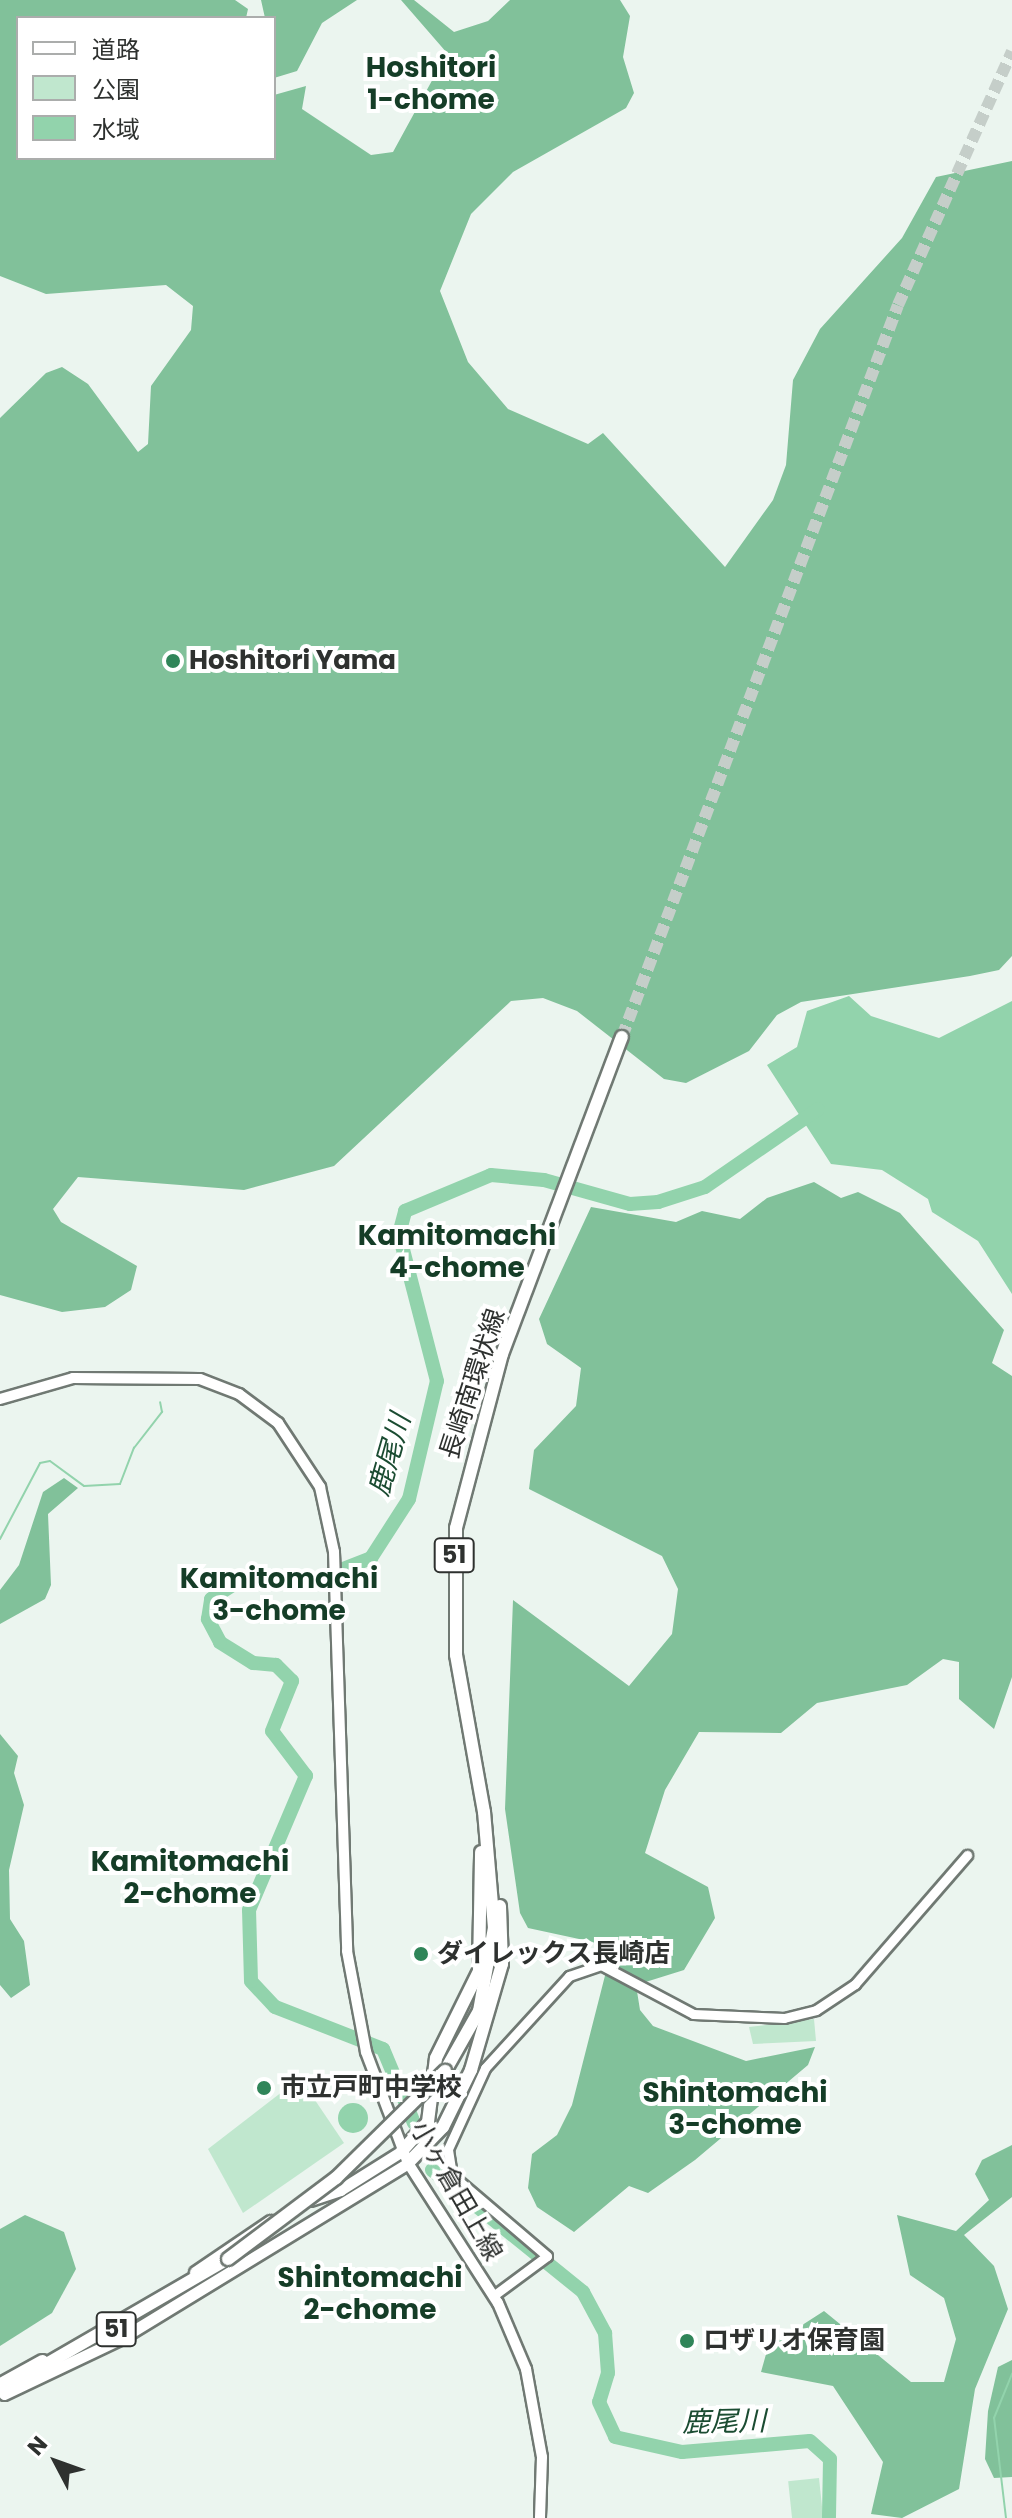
<!DOCTYPE html>
<html>
<head>
<meta charset="utf-8">
<style>
  body { margin:0 }
  #map { position:relative; width:1012px; height:2518px; overflow:hidden; background:#ebf5ef; font-family:Poppins,"Noto Sans JP",sans-serif }
  div>[style] { position:absolute }
  .green>* { inset:0; background:#c0e7ce; transform-origin:0 0 }
  .forest>* { inset:0; background:#81c19a }
  .water>* { inset:0; background:#92d3ac }
  .round { border-radius:50% }
  .stream>* { height:2px; margin:-1px; padding:0 1px; transform-origin:1px; border-radius:1px; background:#92d3ac }
  .river>* { height:14px; margin:-7px; padding:0 7px; transform-origin:7px; border-radius:7px; background:#92d3ac }
  .motorway-tunnel>* { height:12px; margin-top:-6px; transform-origin:0; background:repeating-linear-gradient(90deg,#c5cec9 0 12px,transparent 0 18px) }
  .roads { filter:drop-shadow(2px 0 #707973) drop-shadow(-2px 0 #707973) drop-shadow(0 2px #707973) drop-shadow(0 -2px #707973) }
  .tertiary>* { height:9px; margin:-4.5px; padding:0 4.5px; transform-origin:4.5px; border-radius:4.5px; background:#fff }
  .secondary>* { height:10px; margin:-5px; padding:0 5px; transform-origin:5px; border-radius:5px; background:#fff }
  .primary>* { height:11px; margin:-5.5px; padding:0 5.5px; transform-origin:5.5px; border-radius:5.5px; background:#fff }
  .motorway>* { height:12px; margin:-6px; padding:0 6px; transform-origin:6px; border-radius:6px; background:#fff }
  .bridges { filter:drop-shadow(2px 0 #707973) drop-shadow(-2px 0 #707973) drop-shadow(0 2px #707973) drop-shadow(0 -2px #707973) }
  .motorway-bridge>* { height:12px; margin:-6px; padding:0 6px; transform-origin:6px; border-radius:6px; background:#fff }
  .dots>* { width:22px; height:22px; translate:-50% -50%; box-sizing:border-box; border:4px solid #fff; border-radius:50% }
  span { translate:-50% -50%; white-space:nowrap; text-align:center; line-height:1.15; -webkit-text-stroke:8px #fff; paint-order:stroke }
  .shield-label span { padding:2px 6px; background:#fff; border:2px solid; border-radius:6px; -webkit-text-stroke-width:0 }
  .shield-label { font-size:24px; color:#2e312f; font-weight:700 }
  .poi-label { font-size:26px; color:#2e312f; font-weight:700 }
  .left { translate:0 -50%; text-align:left }
  .street-label { font-size:26px; color:#2e312f }
  .neighbourhood-label { font-size:28px; color:#153d27; font-weight:700 }
  .water-label { font-size:28px; color:#1b4c32; font-style:italic }
  .legend { position:absolute; left:16px; top:16px; width:260px; height:144px; box-sizing:border-box; background:#fff; border:2px solid #abadac; margin:0; padding:10px 14px; list-style:none; font-size:24px; color:#2e312f }
  .legend li { display:flex; align-items:center; gap:16px; height:40px }
  .legend b { width:40px; border:2px solid #abadac }
  .north { position:absolute; left:16px; top:2422px; width:80px; height:80px; -webkit-text-stroke:6px #fff; paint-order:stroke; rotate:311deg; font-size:22px; font-weight:700; line-height:32px; text-align:center; color:#2e312f }
  .north::after { content:''; display:block; margin:auto; width:28px; height:36px; background:#2e312f; clip-path:polygon(50% 0,100% 100%,50% 72%,0 100%) }
</style>
</head>
<body>
<div id="map">
  <div class="green">
    <i style="clip-path:polygon(814px 2019px,816px 2041px,753px 2044px,749px 2027px)"></i>
    <i style="clip-path:polygon(300px 2078px,344px 2143px,243px 2213px,208px 2149px)"></i>
    <i style="left:819px;top:2478px;width:40px;height:31px;rotate:84deg"></i>
  </div>
  <div class="forest">
    <i style="clip-path:polygon(0 0,235px 0,248px 9px,246px 18px,18px 18px,18px 158px,274px 158px,274px 95px,306px 86px,302px 109px,371px 155px,393px 152px,447px 53px,401px 0,414px 0,454px 32px,488px 21px,510px 0,620px 0,630px 16px,623px 57px,634px 93px,626px 108px,513px 172px,471px 214px,440px 291px,468px 362px,508px 409px,588px 444px,603px 433px,725px 567px,773px 500px,786px 465px,793px 380px,820px 329px,902px 238px,936px 177px,1012px 161px,1012px 956px,999px 970px,970px 976px,801px 1002px,777px 1015px,749px 1051px,686px 1083px,664px 1079px,577px 1011px,543px 998px,511px 1001px,334px 1166px,244px 1190px,78px 1177px,53px 1209px,61px 1222px,137px 1266px,131px 1290px,105px 1307px,62px 1312px,0 1295px,0 418px,46px 373px,62px 367px,88px 384px,138px 452px,148px 444px,151px 386px,191px 330px,193px 306px,166px 285px,46px 294px,0 276px)"></i>
    <i style="clip-path:polygon(261px 0,357px 0,322px 23px,297px 71px,274px 78px,274px 18px,265px 18px)"></i>
    <i style="clip-path:polygon(814px 1182px,841px 1198px,858px 1192px,900px 1213px,1004px 1330px,992px 1363px,1012px 1376px,1012px 1677px,994px 1729px,959px 1699px,959px 1662px,943px 1659px,907px 1685px,817px 1703px,781px 1733px,699px 1732px,665px 1790px,645px 1853px,708px 1887px,715px 1918px,684px 1970px,636px 1985px,640px 2010px,653px 2026px,746px 2061px,815px 2047px,808px 2065px,695px 2160px,648px 2193px,629px 2186px,574px 2232px,537px 2207px,528px 2188px,532px 2154px,557px 2135px,572px 2105px,610px 1956px,593px 1942px,528px 1928px,520px 1913px,505px 1809px,513px 1600px,629px 1686px,672px 1634px,678px 1589px,662px 1556px,529px 1489px,534px 1450px,576px 1406px,581px 1368px,547px 1344px,539px 1319px,591px 1207px,676px 1222px,702px 1211px,740px 1219px,767px 1198px)"></i>
    <i style="clip-path:polygon(64px 1478px,78px 1488px,48px 1514px,51px 1585px,45px 1599px,0 1624px,0 1590px,19px 1565px,43px 1492px)"></i>
    <i style="clip-path:polygon(0 1734px,18px 1756px,14px 1773px,24px 1805px,9px 1870px,10px 1919px,24px 1941px,30px 1985px,11px 1998px,0 1985px)"></i>
    <i style="clip-path:polygon(1012px 2145px,1012px 2197px,964px 2235px,994px 2266px,1008px 2309px,975px 2389px,959px 2489px,902px 2518px,871px 2514px,883px 2462px,833px 2386px,761px 2372px,768px 2347px,824px 2311px,911px 2382px,944px 2382px,956px 2339px,944px 2298px,910px 2275px,897px 2215px,956px 2231px,989px 2200px,975px 2174px,982px 2160px)"></i>
    <i style="clip-path:polygon(25px 2215px,64px 2232px,76px 2269px,52px 2313px,0 2346px,0 2229px)"></i>
    <i style="clip-path:polygon(1012px 2360px,1012px 2477px,994px 2478px,985px 2459px,988px 2411px,998px 2367px)"></i>
  </div>
  <div class="water">
    <i style="clip-path:polygon(849px 996px,871px 1016px,939px 1038px,1012px 1001px,1012px 1294px,978px 1241px,932px 1212px,928px 1199px,882px 1170px,831px 1164px,767px 1065px,797px 1047px,807px 1011px)"></i>
    <i class="round" style="left:338px;top:2103px;width:30px;height:30px"></i>
  </div>
  <div class="stream">
    <i style="left:0;top:1539px;width:86px;rotate:-62.2deg"></i>
    <i style="left:40px;top:1463px;width:10px;rotate:-11deg"></i>
    <i style="left:50px;top:1461px;width:42px;rotate:36.3deg"></i>
    <i style="left:84px;top:1486px;width:36px;rotate:-3deg"></i>
    <i style="left:120px;top:1484px;width:39px;rotate:-69deg"></i>
    <i style="left:134px;top:1448px;width:46px;rotate:-52.1deg"></i>
    <i style="left:162px;top:1412px;width:10px;rotate:-101deg"></i>
    <i style="left:1006px;top:2518px;width:101px;rotate:-96.8deg"></i>
    <i style="left:994px;top:2418px;width:48px;rotate:-67.8deg"></i>
  </div>
  <div class="river">
    <i style="left:414px;top:2123px;width:80px;rotate:-112.7deg"></i>
    <i style="left:383px;top:2049px;width:116px;rotate:-158.7deg"></i>
    <i style="left:275px;top:2007px;width:35px;rotate:-133deg"></i>
    <i style="left:251px;top:1981px;width:71px;rotate:-91.6deg"></i>
    <i style="left:249px;top:1910px;width:146px;rotate:-67deg"></i>
    <i style="left:306px;top:1776px;width:56px;rotate:-127.1deg"></i>
    <i style="left:272px;top:1731px;width:54px;rotate:-68.2deg"></i>
    <i style="left:292px;top:1681px;width:23px;rotate:-135deg"></i>
    <i style="left:276px;top:1665px;width:23px;rotate:-175deg"></i>
    <i style="left:253px;top:1663px;width:39px;rotate:-148deg"></i>
    <i style="left:220px;top:1642px;width:26px;rotate:-118deg"></i>
    <i style="left:208px;top:1619px;width:20px;rotate:-81deg"></i>
    <i style="left:211px;top:1599px;width:27px;rotate:-33deg"></i>
    <i style="left:234px;top:1584px;width:86px;rotate:-4deg"></i>
    <i style="left:320px;top:1578px;width:55px;rotate:-21.4deg"></i>
    <i style="left:371px;top:1558px;width:70px;rotate:-57.2deg"></i>
    <i style="left:409px;top:1499px;width:121px;rotate:-76.7deg"></i>
    <i style="left:437px;top:1381px;width:152px;rotate:-104.5deg"></i>
    <i style="left:399px;top:1234px;width:24px;rotate:-75deg"></i>
    <i style="left:405px;top:1211px;width:93px;rotate:-22.7deg"></i>
    <i style="left:491px;top:1175px;width:53px;rotate:5.4deg"></i>
    <i style="left:544px;top:1180px;width:89px;rotate:15.6deg"></i>
    <i style="left:630px;top:1204px;width:28px;rotate:-4deg"></i>
    <i style="left:658px;top:1202px;width:49px;rotate:-17.7deg"></i>
    <i style="left:705px;top:1187px;width:137px;rotate:-34.6deg"></i>
    <i style="left:432px;top:2170px;width:194px;rotate:38.9deg"></i>
    <i style="left:583px;top:2292px;width:47px;rotate:61.8deg"></i>
    <i style="left:605px;top:2333px;width:40px;rotate:85.7deg"></i>
    <i style="left:608px;top:2373px;width:30px;rotate:107deg"></i>
    <i style="left:599px;top:2402px;width:38px;rotate:65deg"></i>
    <i style="left:615px;top:2437px;width:69px;rotate:12.6deg"></i>
    <i style="left:682px;top:2452px;width:128px;rotate:-4.9deg"></i>
    <i style="left:810px;top:2441px;width:27px;rotate:42deg"></i>
    <i style="left:830px;top:2459px;width:59px;rotate:91deg"></i>
  </div>
  <div class="motorway-tunnel">
    <i style="left:622px;top:1037px;width:782px;rotate:-69.34deg"></i>
    <i style="left:898px;top:305px;width:278px;rotate:-65.8deg"></i>
  </div>
  <div class="roads">
    <div class="tertiary">
      <i style="left:493px;top:2296px;width:67px;rotate:-36.5deg"></i>
      <i style="left:547px;top:2256px;width:125px;rotate:-139.5deg"></i>
      <i style="left:452px;top:2175px;width:26px;rotate:-99deg"></i>
      <i style="left:448px;top:2149px;width:89px;rotate:-65.4deg"></i>
      <i style="left:485px;top:2068px;width:125px;rotate:-47.6deg"></i>
      <i style="left:569px;top:1976px;width:34px;rotate:-19deg"></i>
      <i style="left:601px;top:1965px;width:104px;rotate:28deg"></i>
      <i style="left:693px;top:2014px;width:91px;rotate:2.5deg"></i>
      <i style="left:784px;top:2018px;width:33px;rotate:-14deg"></i>
      <i style="left:816px;top:2010px;width:47px;rotate:-33.7deg"></i>
      <i style="left:855px;top:1984px;width:171px;rotate:-49deg"></i>
    </div>
    <div class="secondary">
      <i style="left:0;top:1399px;width:76px;rotate:-16deg"></i>
      <i style="left:73px;top:1378px;width:127px;rotate:0.5deg"></i>
      <i style="left:200px;top:1379px;width:42px;rotate:21deg"></i>
      <i style="left:239px;top:1394px;width:49px;rotate:36.6deg"></i>
      <i style="left:278px;top:1423px;width:77px;rotate:56.7deg"></i>
      <i style="left:320px;top:1487px;width:66px;rotate:77.8deg"></i>
      <i style="left:334px;top:1552px;width:399px;rotate:88.1deg"></i>
      <i style="left:347px;top:1951px;width:103px;rotate:79.3deg"></i>
      <i style="left:366px;top:2052px;width:119px;rotate:69.3deg"></i>
      <i style="left:408px;top:2163px;width:166px;rotate:57.3deg"></i>
      <i style="left:498px;top:2303px;width:72px;rotate:67deg"></i>
      <i style="left:526px;top:2369px;width:89px;rotate:79.7deg"></i>
      <i style="left:542px;top:2457px;width:61px;rotate:91.9deg"></i>
    </div>
    <div class="primary">
      <i style="left:310px;top:2200px;width:32px;rotate:-18deg"></i>
      <i style="left:340px;top:2190px;width:73px;rotate:-32.2deg"></i>
      <i style="left:195px;top:2272px;width:91px;rotate:-34.2deg"></i>
      <i style="left:0;top:2383px;width:48px;rotate:-28.7deg"></i>
      <i style="left:4px;top:2394px;width:128px;rotate:-25.4deg"></i>
      <i style="left:120px;top:2339px;width:338px;rotate:-31.4deg"></i>
    </div>
    <div class="motorway">
      <i style="left:445px;top:2071px;width:69px;rotate:-60.5deg"></i>
      <i style="left:479px;top:2011px;width:84px;rotate:-79.8deg"></i>
      <i style="left:494px;top:1928px;width:116px;rotate:-94.9deg"></i>
      <i style="left:484px;top:1812px;width:159px;rotate:-100.1deg"></i>
      <i style="left:456px;top:1655px;width:127px;rotate:-90deg"></i>
      <i style="left:456px;top:1528px;width:180px;rotate:-75.2deg"></i>
      <i style="left:502px;top:1354px;width:339px;rotate:-69.3deg"></i>
      <i style="left:402px;top:2151px;width:39px;rotate:-48deg"></i>
      <i style="left:428px;top:2122px;width:64px;rotate:-82.9deg"></i>
      <i style="left:436px;top:2058px;width:97px;rotate:-63.7deg"></i>
      <i style="left:479px;top:1971px;width:119px;rotate:-89deg"></i>
      <i style="left:408px;top:2163px;width:50px;rotate:-45.8deg"></i>
      <i style="left:443px;top:2127px;width:64px;rotate:-63.8deg"></i>
      <i style="left:471px;top:2070px;width:110px;rotate:-73.7deg"></i>
      <i style="left:502px;top:1964px;width:58px;rotate:-92deg"></i>
      <i style="left:0;top:2391px;width:263px;rotate:-30.1deg"></i>
    </div>
  </div>
  <div class="bridges">
    <div class="motorway-bridge">
      <i style="left:228px;top:2259px;width:135px;rotate:-36.9deg"></i>
      <i style="left:336px;top:2178px;width:153px;rotate:-44.5deg"></i>
    </div>
  </div>
  <div class="dots">
    <i style="left:173px;top:661px;background:#308559"></i>
    <i style="left:421px;top:1954px;background:#308559"></i>
    <i style="left:264px;top:2088px;background:#308559"></i>
    <i style="left:687px;top:2341px;background:#308559"></i>
  </div>
  <div class="shield-label">
    <span style="left:454px;top:1555px">51</span>
    <span style="left:116px;top:2329px">51</span>
  </div>
  <div class="poi-label">
    <span class="left" style="left:189px;top:661px">Hoshitori Yama</span>
    <span class="left" style="left:437px;top:1954px">ダイレックス長崎店</span>
    <span class="left" style="left:280px;top:2088px">市立戸町中学校</span>
    <span class="left" style="left:703px;top:2341px">ロザリオ保育園</span>
  </div>
  <div class="street-label">
    <span style="left:473px;top:1384px;rotate:-72deg">長崎南環状線</span>
    <span style="left:456px;top:2191px;rotate:60deg">小ヶ倉田上線</span>
  </div>
  <div class="neighbourhood-label">
    <span style="left:431px;top:84px">Hoshitori<br>1-chome</span>
    <span style="left:457px;top:1252px">Kamitomachi<br>4-chome</span>
    <span style="left:279px;top:1595px">Kamitomachi<br>3-chome</span>
    <span style="left:190px;top:1878px">Kamitomachi<br>2-chome</span>
    <span style="left:735px;top:2109px">Shintomachi<br>3-chome</span>
    <span style="left:370px;top:2294px">Shintomachi<br>2-chome</span>
  </div>
  <div class="water-label">
    <span style="left:390px;top:1455px;rotate:-74deg">鹿尾川</span>
    <span style="left:724px;top:2422px;rotate:-1deg">鹿尾川</span>
  </div>
  <ul class="legend">
  <li><b style="height:10px;background:#fff"></b>道路</li>
  <li><b style="height:22px;background:#c0e7ce"></b>公園</li>
  <li><b style="height:22px;background:#92d3ac"></b>水域</li>
  </ul>
  <div class="north">N</div>
</div>
</body>
</html>
